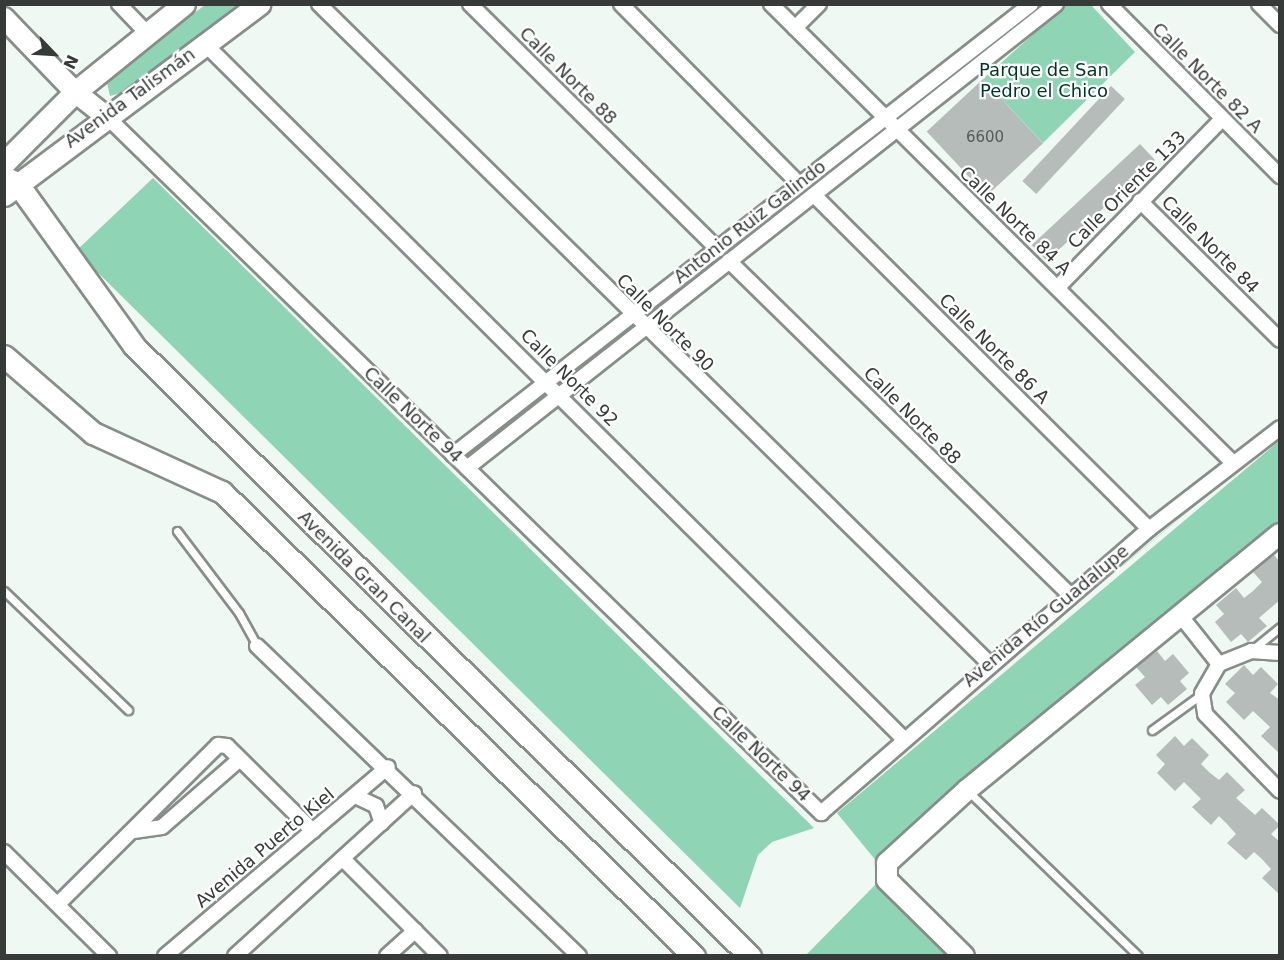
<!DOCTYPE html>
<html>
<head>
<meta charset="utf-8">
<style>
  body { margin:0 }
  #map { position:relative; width:1284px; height:960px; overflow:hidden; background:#f0f8f4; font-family:"DejaVu Sans",sans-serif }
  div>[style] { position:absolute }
  .green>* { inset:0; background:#8fd4b5 }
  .building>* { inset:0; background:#b5bcb9; transform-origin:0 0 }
  .roads { filter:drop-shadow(2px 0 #878e8a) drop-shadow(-2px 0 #878e8a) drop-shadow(0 2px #878e8a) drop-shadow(0 -2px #878e8a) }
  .lane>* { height:7px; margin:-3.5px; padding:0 3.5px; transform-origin:3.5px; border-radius:3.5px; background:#fff }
  .street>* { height:14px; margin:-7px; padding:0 7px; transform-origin:7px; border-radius:7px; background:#fff }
  .secondary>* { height:20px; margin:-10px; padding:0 10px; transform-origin:10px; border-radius:10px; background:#fff }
  .primary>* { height:21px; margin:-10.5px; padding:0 10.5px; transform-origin:10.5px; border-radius:10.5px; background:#fff }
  span { translate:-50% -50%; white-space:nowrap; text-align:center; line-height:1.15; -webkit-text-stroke:4.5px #fff; paint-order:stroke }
  .number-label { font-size:15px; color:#565a58 }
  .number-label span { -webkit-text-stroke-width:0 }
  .park-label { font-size:18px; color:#003523 }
  .street-label { font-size:18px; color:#363a38 }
  .frame { position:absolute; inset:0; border:6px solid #363a38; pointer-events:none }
  .north { position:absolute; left:24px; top:24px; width:60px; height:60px; -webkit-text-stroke:4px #fff; paint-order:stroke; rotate:115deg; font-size:16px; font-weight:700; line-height:24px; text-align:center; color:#363a38 }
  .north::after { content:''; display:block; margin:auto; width:21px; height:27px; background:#363a38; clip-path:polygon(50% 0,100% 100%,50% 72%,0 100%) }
</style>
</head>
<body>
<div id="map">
  <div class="green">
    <i style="clip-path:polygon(205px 5px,240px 5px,125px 92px,110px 96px,106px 79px)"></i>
    <i style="clip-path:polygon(1066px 5px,1091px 5px,1135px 52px,1043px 143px,983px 79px)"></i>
    <i style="clip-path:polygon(153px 178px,814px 828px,772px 842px,758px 855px,740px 908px,76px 251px)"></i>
    <i style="clip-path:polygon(1279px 436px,821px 816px,820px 815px)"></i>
    <i style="clip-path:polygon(1279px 441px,1279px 539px,877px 862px,837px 813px)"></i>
    <i style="clip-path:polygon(877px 883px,950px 955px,805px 956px)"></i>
  </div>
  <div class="building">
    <i style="left:983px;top:79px;width:88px;height:77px;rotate:47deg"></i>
    <i style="left:1111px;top:86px;width:19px;height:130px;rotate:43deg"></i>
    <i style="left:1140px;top:144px;width:22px;height:148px;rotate:47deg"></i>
    <i style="clip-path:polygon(1274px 555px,1280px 562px,1280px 600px,1259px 618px,1267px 626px,1248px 642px,1241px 634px,1231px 642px,1215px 622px,1224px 614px,1216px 605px,1236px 588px,1244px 598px,1253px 591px,1262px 582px,1253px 572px)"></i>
    <i style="clip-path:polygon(1157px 651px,1165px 661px,1173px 654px,1189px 673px,1180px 681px,1187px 689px,1168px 705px,1161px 697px,1152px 705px,1135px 685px,1145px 677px,1136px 667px)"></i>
    <i style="clip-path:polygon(1244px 665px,1253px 675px,1261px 667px,1278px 684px,1270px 693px,1280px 700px,1280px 754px,1261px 736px,1270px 727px,1253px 711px,1244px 720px,1226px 702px,1235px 693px,1225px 684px)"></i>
    <i style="clip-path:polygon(1175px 736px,1184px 746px,1192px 738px,1209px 755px,1201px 764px,1209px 772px,1219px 780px,1227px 772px,1245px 790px,1236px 798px,1255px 815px,1262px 808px,1280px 825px,1271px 834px,1280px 842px,1280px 895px,1262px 878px,1271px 869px,1262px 859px,1254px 852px,1246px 860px,1227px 843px,1236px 834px,1227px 824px,1219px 816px,1211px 825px,1192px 807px,1201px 799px,1184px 782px,1175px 791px,1157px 773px,1165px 764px,1156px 755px)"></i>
  </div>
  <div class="roads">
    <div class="lane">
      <i style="left:177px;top:531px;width:103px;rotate:52.9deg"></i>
      <i style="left:239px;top:613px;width:38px;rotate:61deg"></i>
      <i style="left:4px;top:591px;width:172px;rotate:43.8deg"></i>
      <i style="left:1253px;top:649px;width:35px;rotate:-39deg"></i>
      <i style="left:1152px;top:730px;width:62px;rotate:-35.8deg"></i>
      <i style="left:969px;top:792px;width:235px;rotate:44.1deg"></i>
    </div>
    <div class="street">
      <i style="left:119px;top:4px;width:40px;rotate:46deg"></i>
      <i style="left:319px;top:4px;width:940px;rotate:44.53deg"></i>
      <i style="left:470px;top:4px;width:349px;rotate:44.7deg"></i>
      <i style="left:621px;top:4px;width:253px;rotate:45.3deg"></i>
      <i style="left:771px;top:4px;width:651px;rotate:44.81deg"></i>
      <i style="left:1109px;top:4px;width:243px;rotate:45.2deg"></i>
      <i style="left:1259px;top:4px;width:30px;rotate:45deg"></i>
      <i style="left:795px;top:28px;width:34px;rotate:-45deg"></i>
      <i style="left:205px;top:44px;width:987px;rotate:44.84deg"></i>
      <i style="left:106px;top:116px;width:999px;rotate:44.27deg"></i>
      <i style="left:821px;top:813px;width:434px;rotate:-40.9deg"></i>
      <i style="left:1149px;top:529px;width:165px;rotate:-37.6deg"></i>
      <i style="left:814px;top:195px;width:473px;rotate:44.9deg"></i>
      <i style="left:1140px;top:201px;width:197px;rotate:44.8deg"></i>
      <i style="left:729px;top:261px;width:477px;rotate:44.4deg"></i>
      <i style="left:1058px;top:287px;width:235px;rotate:-45.7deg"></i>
      <i style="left:453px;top:455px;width:733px;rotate:-37.96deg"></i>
      <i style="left:467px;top:468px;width:750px;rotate:-38.23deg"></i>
      <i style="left:1180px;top:615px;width:63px;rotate:51.5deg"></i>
      <i style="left:1219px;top:664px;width:34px;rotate:120deg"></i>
      <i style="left:1202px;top:694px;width:20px;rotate:81deg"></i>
      <i style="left:1205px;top:714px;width:107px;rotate:45.8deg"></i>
      <i style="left:257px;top:646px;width:447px;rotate:43.9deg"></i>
      <i style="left:1219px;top:664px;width:35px;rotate:-22deg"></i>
      <i style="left:1251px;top:651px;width:29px;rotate:4deg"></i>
      <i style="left:355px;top:796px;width:23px;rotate:25deg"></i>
      <i style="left:376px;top:806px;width:18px;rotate:71deg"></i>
      <i style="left:134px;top:831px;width:28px;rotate:-8deg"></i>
      <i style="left:162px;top:827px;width:103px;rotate:-41.1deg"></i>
      <i style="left:4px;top:852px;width:148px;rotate:44.7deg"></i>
      <i style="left:345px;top:861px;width:134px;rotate:45deg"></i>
      <i style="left:58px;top:904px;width:226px;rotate:-44.8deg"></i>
      <i style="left:218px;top:745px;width:9px;rotate:6deg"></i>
      <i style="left:227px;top:746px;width:121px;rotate:44.7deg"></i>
      <i style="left:165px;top:956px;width:292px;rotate:-40.3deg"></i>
      <i style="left:235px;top:956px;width:242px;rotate:-42.3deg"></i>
      <i style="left:387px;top:956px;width:38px;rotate:-42deg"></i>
    </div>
    <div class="secondary">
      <i style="left:4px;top:18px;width:103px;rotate:46.2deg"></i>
      <i style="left:75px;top:92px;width:39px;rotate:38deg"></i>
      <i style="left:964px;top:956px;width:108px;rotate:-135.4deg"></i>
      <i style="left:887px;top:880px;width:17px;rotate:-90deg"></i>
      <i style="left:887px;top:863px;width:108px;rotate:-42.4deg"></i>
      <i style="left:967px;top:790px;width:404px;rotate:-39.3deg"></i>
    </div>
    <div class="primary">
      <i style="left:4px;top:163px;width:100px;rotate:-45deg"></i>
      <i style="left:75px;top:92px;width:140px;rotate:-38.9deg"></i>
      <i style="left:4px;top:177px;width:14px;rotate:25deg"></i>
      <i style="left:17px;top:183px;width:201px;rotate:54.3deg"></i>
      <i style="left:134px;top:346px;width:867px;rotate:44.72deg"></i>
      <i style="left:4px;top:195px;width:319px;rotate:-36.8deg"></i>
      <i style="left:4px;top:356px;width:118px;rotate:40.9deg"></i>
      <i style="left:93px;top:433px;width:142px;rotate:24.6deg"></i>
      <i style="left:222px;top:492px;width:662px;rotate:44.51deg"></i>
    </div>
  </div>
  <div class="number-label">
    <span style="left:985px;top:138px">6600</span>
  </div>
  <div class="park-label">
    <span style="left:1044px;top:81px">Parque de San<br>Pedro el Chico</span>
  </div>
  <div class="street-label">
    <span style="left:568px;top:76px;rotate:45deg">Calle Norte 88</span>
    <span style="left:1207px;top:78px;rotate:45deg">Calle Norte 82 A</span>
    <span style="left:130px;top:98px;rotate:-36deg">Avenida Talismán</span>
    <span style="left:1127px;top:190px;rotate:-45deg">Calle Oriente 133</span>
    <span style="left:1015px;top:221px;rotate:44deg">Calle Norte 84 A</span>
    <span style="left:750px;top:222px;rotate:-38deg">Antonio Ruiz Galindo</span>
    <span style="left:1210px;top:245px;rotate:45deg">Calle Norte 84</span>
    <span style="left:665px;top:323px;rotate:45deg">Calle Norte 90</span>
    <span style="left:994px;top:349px;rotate:45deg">Calle Norte 86 A</span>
    <span style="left:569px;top:378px;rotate:45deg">Calle Norte 92</span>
    <span style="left:413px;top:415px;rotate:44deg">Calle Norte 94</span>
    <span style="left:912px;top:416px;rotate:45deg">Calle Norte 88</span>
    <span style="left:364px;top:577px;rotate:45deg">Avenida Gran Canal</span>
    <span style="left:1046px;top:616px;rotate:-40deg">Avenida Río Guadalupe</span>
    <span style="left:761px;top:754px;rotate:44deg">Calle Norte 94</span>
    <span style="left:265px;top:848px;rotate:-40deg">Avenida Puerto Kiel</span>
  </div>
  <div class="frame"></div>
  <div class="north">N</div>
</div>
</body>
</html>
